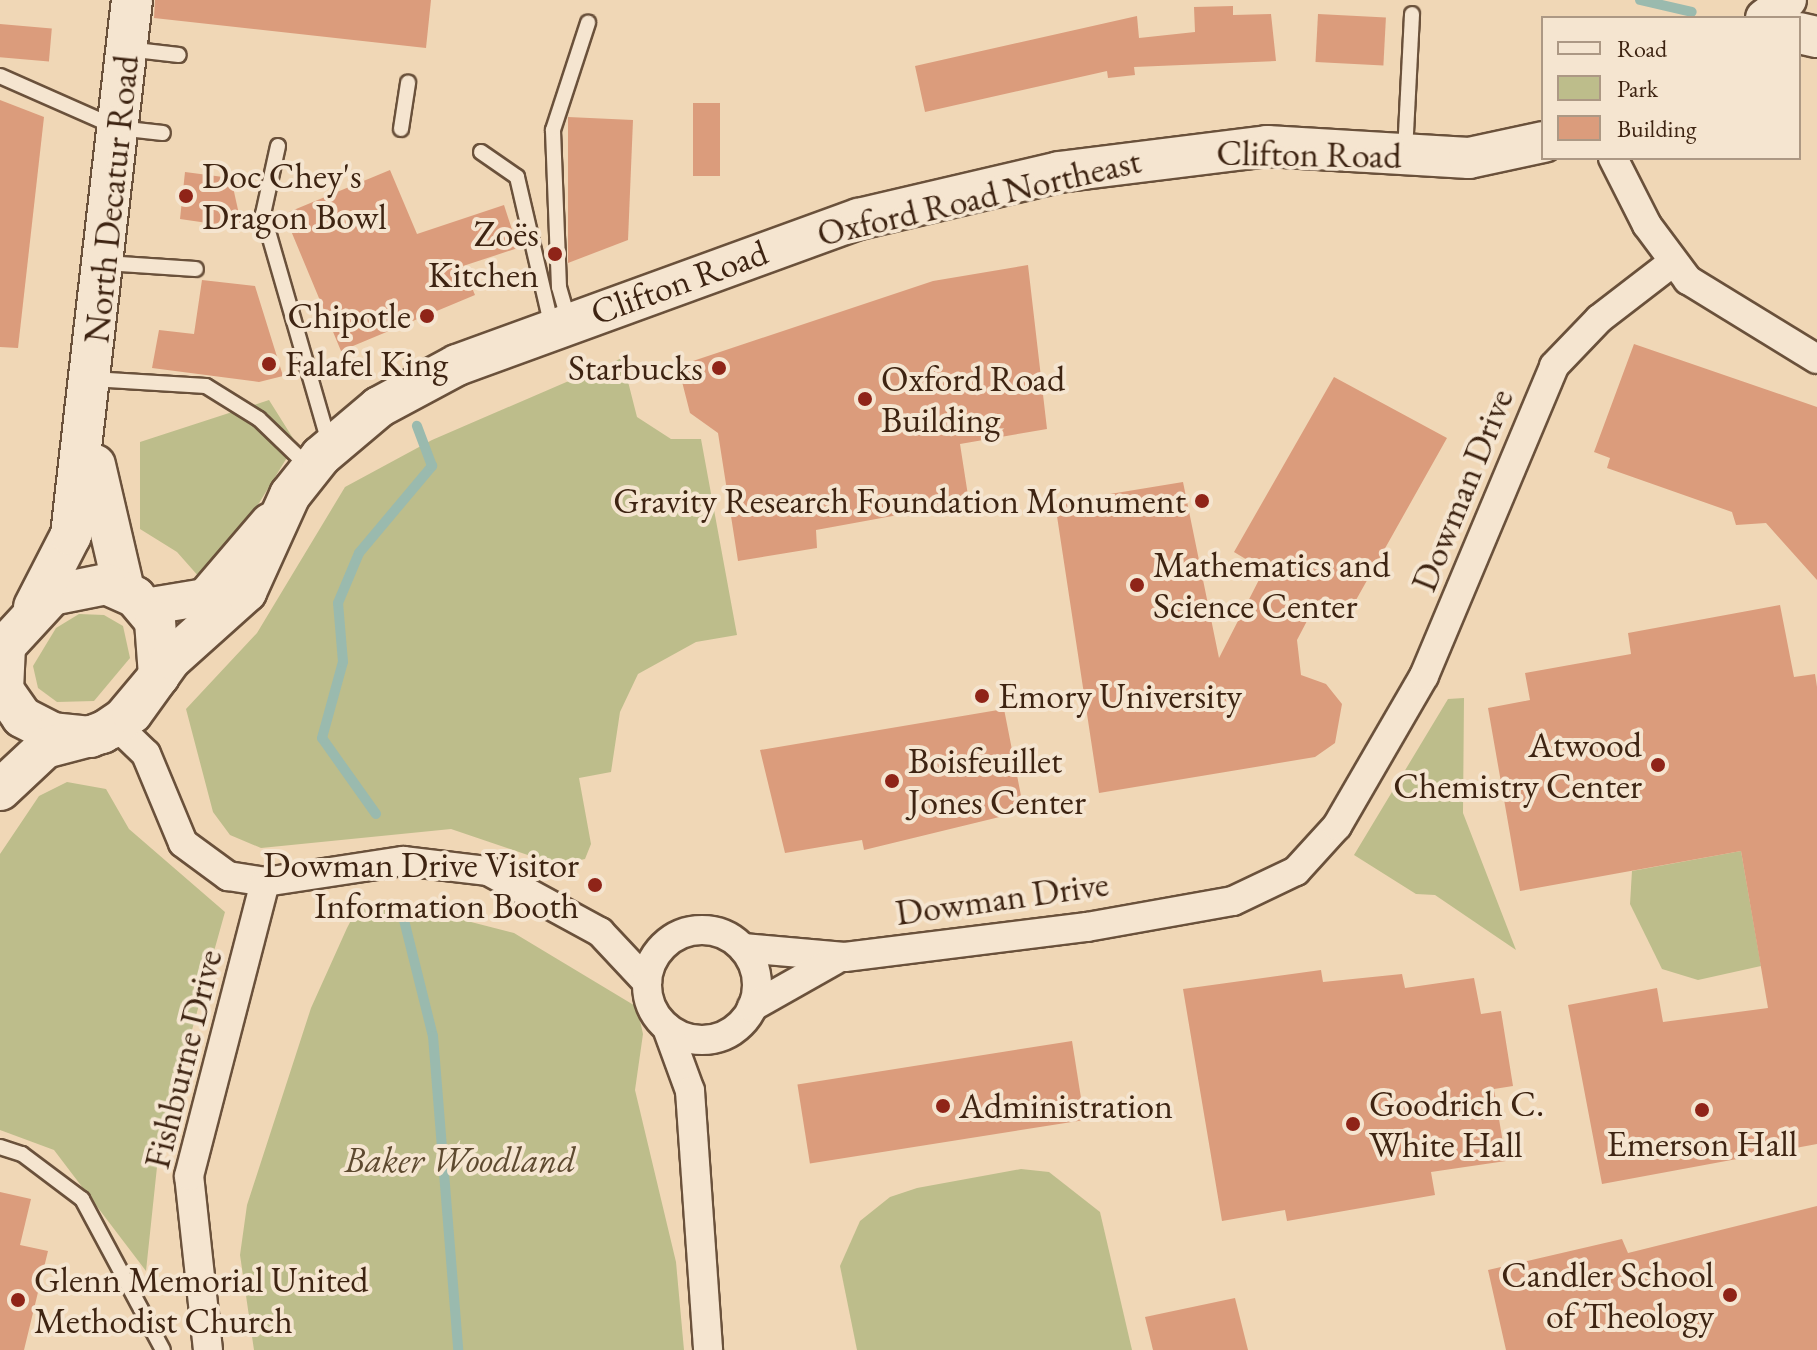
<!DOCTYPE html>
<html>
<head>
<meta charset="utf-8">
<style>
  body { margin:0 }
  #map { position:relative; width:1817px; height:1350px; overflow:hidden; background:#f0d7b6; font-family:"EB Garamond",serif }
  div>[style] { position:absolute }
  .green>* { inset:0; background:#bdbd8b }
  .stream>* { height:10px; margin:-5px; padding:0 5px; transform-origin:5px; border-radius:5px; background:#9abaae }
  .building>* { inset:0; background:#db9c7c; transform-origin:0 0 }
  .roads { filter:drop-shadow(2px 0 #6a513b) drop-shadow(-2px 0 #6a513b) drop-shadow(0 2px #6a513b) drop-shadow(0 -2px #6a513b) }
  .service>* { height:14px; margin:-7px; padding:0 7px; transform-origin:7px; border-radius:7px; background:#f5e5d0 }
  .minor>* { height:28px; margin:-14px; padding:0 14px; transform-origin:14px; border-radius:14px; background:#f5e5d0 }
  .minor>.ring { margin:-14px; padding:0; box-sizing:content-box; background:none; border:28px solid #f5e5d0; border-radius:50% }
  .tertiary>* { height:36px; margin:-18px; padding:0 18px; transform-origin:18px; border-radius:18px; background:#f5e5d0 }
  .secondary>* { height:40px; margin:-20px; padding:0 20px; transform-origin:20px; border-radius:20px; background:#f5e5d0 }
  .dots>* { width:22px; height:22px; translate:-50% -50%; box-sizing:border-box; border:4px solid #f5e5d0; border-radius:50% }
  span { translate:-50% -50%; white-space:nowrap; text-align:center; line-height:1.15; -webkit-text-stroke:8px #f5e5d0; paint-order:stroke }
  .street-label { font-size:36px; color:#3e2412 }
  .poi-label { font-size:36px; color:#3e2412 }
  .left { translate:0 -50%; text-align:left }
  .right { translate:-100% -50%; text-align:right }
  .park-label { font-size:36px; color:#5e4a30; font-style:italic }
  .legend { position:absolute; left:1541px; top:16px; width:260px; height:144px; box-sizing:border-box; background:#f5e5d0; border:2px solid #ac9884; margin:0; padding:10px 14px; list-style:none; font-size:24px; color:#3e2412 }
  .legend li { display:flex; align-items:center; gap:16px; height:40px }
  .legend b { width:40px; border:2px solid #ac9884 }
</style>
</head>
<body>
<div id="map">
  <div class="green">
    <i style="clip-path:polygon(622px 358px,637px 417px,671px 439px,701px 439px,737px 635px,696px 642px,638px 674px,620px 712px,611px 772px,579px 778px,591px 844px,585px 859px,557px 865px,451px 829px,261px 848px,230px 835px,213px 812px,186px 709px,257px 633px,345px 487px,432px 440px)"></i>
    <i style="clip-path:polygon(269px 400px,296px 443px,232px 547px,200px 578px,177px 552px,140px 529px,140px 442px)"></i>
    <i style="clip-path:polygon(79px 614px,104px 615px,123px 626px,130px 658px,94px 701px,57px 702px,38px 688px,33px 666px,56px 628px)"></i>
    <i style="clip-path:polygon(1464px 698px,1463px 813px,1516px 950px,1435px 895px,1416px 894px,1354px 855px,1448px 699px)"></i>
    <i style="clip-path:polygon(67px 782px,106px 789px,129px 829px,225px 912px,159px 1148px,146px 1271px,54px 1150px,0 1130px,0 854px,39px 796px)"></i>
    <i style="clip-path:polygon(1741px 851px,1761px 966px,1698px 980px,1662px 969px,1630px 904px,1632px 871px)"></i>
    <i style="clip-path:polygon(397px 903px,514px 933px,637px 1007px,643px 1034px,635px 1090px,676px 1262px,684px 1350px,254px 1350px,240px 1255px,247px 1205px,311px 1008px,347px 928px,359px 905px)"></i>
    <i style="clip-path:polygon(1021px 1169px,1049px 1172px,1100px 1212px,1132px 1350px,857px 1350px,840px 1266px,860px 1221px,890px 1197px,917px 1188px)"></i>
  </div>
  <div class="stream">
    <i style="left:1640px;top:0;width:53px;rotate:13deg"></i>
    <i style="left:376px;top:814px;width:93px;rotate:-125.4deg"></i>
    <i style="left:322px;top:738px;width:79px;rotate:-74.6deg"></i>
    <i style="left:343px;top:662px;width:59px;rotate:-94.8deg"></i>
    <i style="left:338px;top:603px;width:54px;rotate:-67.2deg"></i>
    <i style="left:359px;top:553px;width:114px;rotate:-50deg"></i>
    <i style="left:432px;top:466px;width:43px;rotate:-110.6deg"></i>
    <i style="left:402px;top:912px;width:128px;rotate:76deg"></i>
    <i style="left:433px;top:1036px;width:315px;rotate:85.4deg"></i>
  </div>
  <div class="building">
    <i style="clip-path:polygon(155px 0,431px 0,426px 48px,154px 18px)"></i>
    <i style="clip-path:polygon(1233px 6px,1233px 15px,1271px 14px,1276px 61px,1134px 67px,1135px 75px,1108px 78px,1107px 71px,925px 112px,915px 66px,1137px 16px,1139px 38px,1195px 32px,1194px 7px)"></i>
    <i style="left:1318px;top:14px;width:68px;height:48px;rotate:3deg"></i>
    <i style="left:0;top:24px;width:52px;height:33px;rotate:5deg"></i>
    <i style="clip-path:polygon(0 100px,44px 117px,18px 348px,0 347px)"></i>
    <i style="left:693px;top:103px;width:27px;height:73px"></i>
    <i style="clip-path:polygon(568px 117px,633px 120px,628px 240px,568px 263px)"></i>
    <i style="clip-path:polygon(390px 170px,417px 234px,504px 205px,518px 248px,463px 266px,475px 295px,341px 351px,284px 214px)"></i>
    <i style="clip-path:polygon(185px 172px,231px 178px,242px 228px,180px 219px)"></i>
    <i style="clip-path:polygon(1028px 265px,1047px 429px,960px 444px,969px 502px,816px 530px,817px 548px,738px 561px,718px 433px,690px 413px,678px 366px,933px 281px)"></i>
    <i style="clip-path:polygon(202px 280px,255px 286px,283px 376px,259px 382px,152px 368px,159px 330px,194px 334px)"></i>
    <i style="clip-path:polygon(1634px 344px,1817px 407px,1817px 580px,1766px 523px,1736px 525px,1732px 512px,1607px 468px,1610px 458px,1594px 452px)"></i>
    <i style="clip-path:polygon(1334px 377px,1447px 438px,1347px 616px,1318px 600px,1297px 640px,1301px 675px,1326px 684px,1342px 704px,1335px 743px,1315px 757px,1099px 793px,1055px 503px,1183px 482px,1219px 658px,1264px 570px,1234px 552px)"></i>
    <i style="clip-path:polygon(1780px 605px,1794px 677px,1815px 674px,1817px 687px,1817px 1144px,1602px 1184px,1568px 1005px,1657px 988px,1663px 1022px,1768px 1008px,1741px 851px,1520px 891px,1488px 708px,1530px 700px,1525px 673px,1631px 654px,1628px 633px)"></i>
    <i style="clip-path:polygon(1004px 709px,1024px 811px,864px 850px,862px 840px,785px 853px,760px 750px)"></i>
    <i style="clip-path:polygon(1321px 970px,1323px 982px,1402px 974px,1405px 988px,1474px 978px,1481px 1014px,1501px 1011px,1513px 1086px,1494px 1089px,1506px 1161px,1431px 1172px,1435px 1195px,1287px 1221px,1285px 1210px,1222px 1221px,1183px 989px)"></i>
    <i style="left:1072px;top:1041px;width:80px;height:278px;rotate:81deg"></i>
    <i style="clip-path:polygon(0 1192px,31px 1199px,20px 1245px,48px 1251px,24px 1350px,0 1350px)"></i>
    <i style="clip-path:polygon(1817px 1206px,1817px 1350px,1506px 1350px,1488px 1270px,1622px 1239px,1628px 1253px)"></i>
    <i style="clip-path:polygon(1235px 1298px,1248px 1350px,1153px 1350px,1145px 1317px)"></i>
  </div>
  <div class="roads">
    <div class="service">
      <i style="left:127px;top:49px;width:52px;rotate:6.6deg"></i>
      <i style="left:0;top:76px;width:129px;rotate:23.8deg"></i>
      <i style="left:118px;top:128px;width:45px;rotate:6.3deg"></i>
      <i style="left:401px;top:129px;width:47px;rotate:-81.3deg"></i>
      <i style="left:278px;top:146px;width:70px;rotate:102.4deg"></i>
      <i style="left:263px;top:214px;width:238px;rotate:73.9deg"></i>
      <i style="left:481px;top:152px;width:44px;rotate:34.8deg"></i>
      <i style="left:517px;top:177px;width:155px;rotate:76.9deg"></i>
      <i style="left:1405px;top:153px;width:139px;rotate:-87.1deg"></i>
      <i style="left:105px;top:263px;width:91px;rotate:3.8deg"></i>
      <i style="left:569px;top:322px;width:36px;rotate:-106deg"></i>
      <i style="left:559px;top:287px;width:157px;rotate:-92.2deg"></i>
      <i style="left:553px;top:130px;width:113px;rotate:-71.9deg"></i>
      <i style="left:92px;top:379px;width:114px;rotate:3.5deg"></i>
      <i style="left:206px;top:386px;width:62px;rotate:31.9deg"></i>
      <i style="left:259px;top:419px;width:71px;rotate:43.9deg"></i>
      <i style="left:0;top:1147px;width:23px;rotate:18deg"></i>
      <i style="left:22px;top:1154px;width:75px;rotate:36.9deg"></i>
      <i style="left:82px;top:1199px;width:171px;rotate:61.8deg"></i>
    </div>
    <div class="minor">
      <i style="left:1613px;top:158px;width:75px;rotate:63.1deg"></i>
      <i style="left:1647px;top:225px;width:69px;rotate:53.3deg"></i>
      <i style="left:1688px;top:280px;width:151px;rotate:31.5deg"></i>
      <i style="left:117px;top:726px;width:40px;rotate:44deg"></i>
      <i style="left:146px;top:754px;width:96px;rotate:67.4deg"></i>
      <i style="left:183px;top:843px;width:56px;rotate:36.3deg"></i>
      <i style="left:228px;top:876px;width:37px;rotate:9deg"></i>
      <i style="left:265px;top:882px;width:140px;rotate:-8.7deg"></i>
      <i style="left:403px;top:861px;width:86px;rotate:6.7deg"></i>
      <i style="left:488px;top:871px;width:128px;rotate:28.6deg"></i>
      <i style="left:600px;top:932px;width:69px;rotate:46.8deg"></i>
      <i class="ring" style="left:647px;top:930px;width:82px;height:82px"></i>
      <i style="left:743px;top:948px;width:102px;rotate:5deg"></i>
      <i style="left:845px;top:957px;width:244px;rotate:-7.1deg"></i>
      <i style="left:1087px;top:927px;width:148px;rotate:-10.1deg"></i>
      <i style="left:1233px;top:901px;width:70px;rotate:-25.5deg"></i>
      <i style="left:1296px;top:871px;width:61px;rotate:-47.7deg"></i>
      <i style="left:1337px;top:826px;width:173px;rotate:-59.9deg"></i>
      <i style="left:1424px;top:676px;width:336px;rotate:-67.2deg"></i>
      <i style="left:1554px;top:366px;width:65px;rotate:-46.2deg"></i>
      <i style="left:1599px;top:319px;width:93px;rotate:-37.6deg"></i>
      <i style="left:752px;top:1007px;width:95px;rotate:-29.5deg"></i>
      <i style="left:667px;top:1028px;width:67px;rotate:69.9deg"></i>
      <i style="left:690px;top:1091px;width:260px;rotate:86deg"></i>
      <i style="left:208px;top:1350px;width:175px;rotate:-96.2deg"></i>
      <i style="left:189px;top:1176px;width:304px;rotate:-75.5deg"></i>
    </div>
    <div class="tertiary">
      <i style="left:1764px;top:18px;width:30px;rotate:-37deg"></i>
      <i style="left:145px;top:607px;width:61px;rotate:-9.5deg"></i>
      <i style="left:205px;top:597px;width:99px;rotate:-49.5deg"></i>
    </div>
    <div class="secondary">
      <i style="left:1799px;top:33px;width:18px;rotate:13deg"></i>
      <i style="left:95px;top:465px;width:128px;rotate:76.9deg"></i>
      <i style="left:106px;top:584px;width:32px;rotate:24deg"></i>
      <i style="left:135px;top:597px;width:31px;rotate:50deg"></i>
      <i style="left:155px;top:621px;width:55px;rotate:85.8deg"></i>
      <i style="left:159px;top:676px;width:65px;rotate:130deg"></i>
      <i style="left:117px;top:726px;width:29px;rotate:158deg"></i>
      <i style="left:90px;top:737px;width:37px;rotate:-174deg"></i>
      <i style="left:53px;top:733px;width:35px;rotate:-153deg"></i>
      <i style="left:22px;top:717px;width:33px;rotate:-125deg"></i>
      <i style="left:3px;top:690px;width:44px;rotate:-87.4deg"></i>
      <i style="left:5px;top:646px;width:69px;rotate:-47.3deg"></i>
      <i style="left:52px;top:595px;width:55px;rotate:-11.5deg"></i>
      <i style="left:34px;top:607px;width:81px;rotate:-62.8deg"></i>
      <i style="left:71px;top:535px;width:538px;rotate:-83.5deg"></i>
      <i style="left:0;top:790px;width:62px;rotate:-43deg"></i>
      <i style="left:45px;top:748px;width:59px;rotate:-14.7deg"></i>
      <i style="left:102px;top:733px;width:36px;rotate:-34deg"></i>
      <i style="left:132px;top:713px;width:67px;rotate:-54.2deg"></i>
      <i style="left:171px;top:659px;width:101px;rotate:-41.8deg"></i>
      <i style="left:246px;top:592px;width:107px;rotate:-65.6deg"></i>
      <i style="left:290px;top:495px;width:50px;rotate:-51.5deg"></i>
      <i style="left:321px;top:456px;width:76px;rotate:-40.2deg"></i>
      <i style="left:379px;top:407px;width:89px;rotate:-28.3deg"></i>
      <i style="left:457px;top:365px;width:428px;rotate:-20deg"></i>
      <i style="left:859px;top:219px;width:205px;rotate:-13.2deg"></i>
      <i style="left:1059px;top:172px;width:210px;rotate:-7.1deg"></i>
      <i style="left:1267px;top:146px;width:202px;rotate:3.4deg"></i>
      <i style="left:1469px;top:158px;width:76px;rotate:-12.2deg"></i>
    </div>
  </div>
  <div class="dots">
    <i style="left:186px;top:196px;background:#8f2418"></i>
    <i style="left:555px;top:254px;background:#8f2418"></i>
    <i style="left:427px;top:316px;background:#8f2418"></i>
    <i style="left:269px;top:364px;background:#8f2418"></i>
    <i style="left:719px;top:368px;background:#8f2418"></i>
    <i style="left:865px;top:399px;background:#8f2418"></i>
    <i style="left:1202px;top:501px;background:#8f2418"></i>
    <i style="left:1137px;top:585px;background:#8f2418"></i>
    <i style="left:982px;top:696px;background:#8f2418"></i>
    <i style="left:1658px;top:765px;background:#8f2418"></i>
    <i style="left:892px;top:781px;background:#8f2418"></i>
    <i style="left:595px;top:885px;background:#8f2418"></i>
    <i style="left:943px;top:1106px;background:#8f2418"></i>
    <i style="left:1702px;top:1110px;background:#8f2418"></i>
    <i style="left:1353px;top:1124px;background:#8f2418"></i>
    <i style="left:1730px;top:1295px;background:#8f2418"></i>
    <i style="left:18px;top:1300px;background:#8f2418"></i>
  </div>
  <div class="street-label">
    <span style="left:1309px;top:154px;rotate:1deg">Clifton Road</span>
    <span style="left:979px;top:197px;rotate:-13deg">Oxford Road Northeast</span>
    <span style="left:111px;top:199px;rotate:-84deg">North Decatur Road</span>
    <span style="left:679px;top:282px;rotate:-20deg">Clifton Road</span>
    <span style="left:1462px;top:490px;rotate:-68deg">Dowman Drive</span>
    <span style="left:1002px;top:898px;rotate:-8deg">Dowman Drive</span>
    <span style="left:183px;top:1059px;rotate:-76deg">Fishburne Drive</span>
  </div>
  <div class="poi-label">
    <span class="left" style="left:202px;top:196px">Doc Chey's<br>Dragon Bowl</span>
    <span class="right" style="left:539px;top:254px">Zoës<br>Kitchen</span>
    <span class="right" style="left:411px;top:316px">Chipotle</span>
    <span class="left" style="left:285px;top:364px">Falafel King</span>
    <span class="right" style="left:703px;top:368px">Starbucks</span>
    <span class="left" style="left:881px;top:399px">Oxford Road<br>Building</span>
    <span class="right" style="left:1186px;top:501px">Gravity Research Foundation Monument</span>
    <span class="left" style="left:1153px;top:585px">Mathematics and<br>Science Center</span>
    <span class="left" style="left:998px;top:696px">Emory University</span>
    <span class="right" style="left:1642px;top:765px">Atwood<br>Chemistry Center</span>
    <span class="left" style="left:908px;top:781px">Boisfeuillet<br>Jones Center</span>
    <span class="right" style="left:579px;top:885px">Dowman Drive Visitor<br>Information Booth</span>
    <span class="left" style="left:1369px;top:1124px">Goodrich C.<br>White Hall</span>
    <span class="left" style="left:959px;top:1106px">Administration</span>
    <span style="left:1702px;top:1144px">Emerson Hall</span>
    <span class="right" style="left:1714px;top:1295px">Candler School<br>of Theology</span>
    <span class="left" style="left:34px;top:1300px">Glenn Memorial United<br>Methodist Church</span>
  </div>
  <div class="park-label">
    <span style="left:460px;top:1160px">Baker Woodland</span>
  </div>
  <ul class="legend">
  <li><b style="height:10px;background:#f5e5d0"></b>Road</li>
  <li><b style="height:22px;background:#bdbd8b"></b>Park</li>
  <li><b style="height:22px;background:#db9c7c"></b>Building</li>
  </ul>
</div>
</body>
</html>
